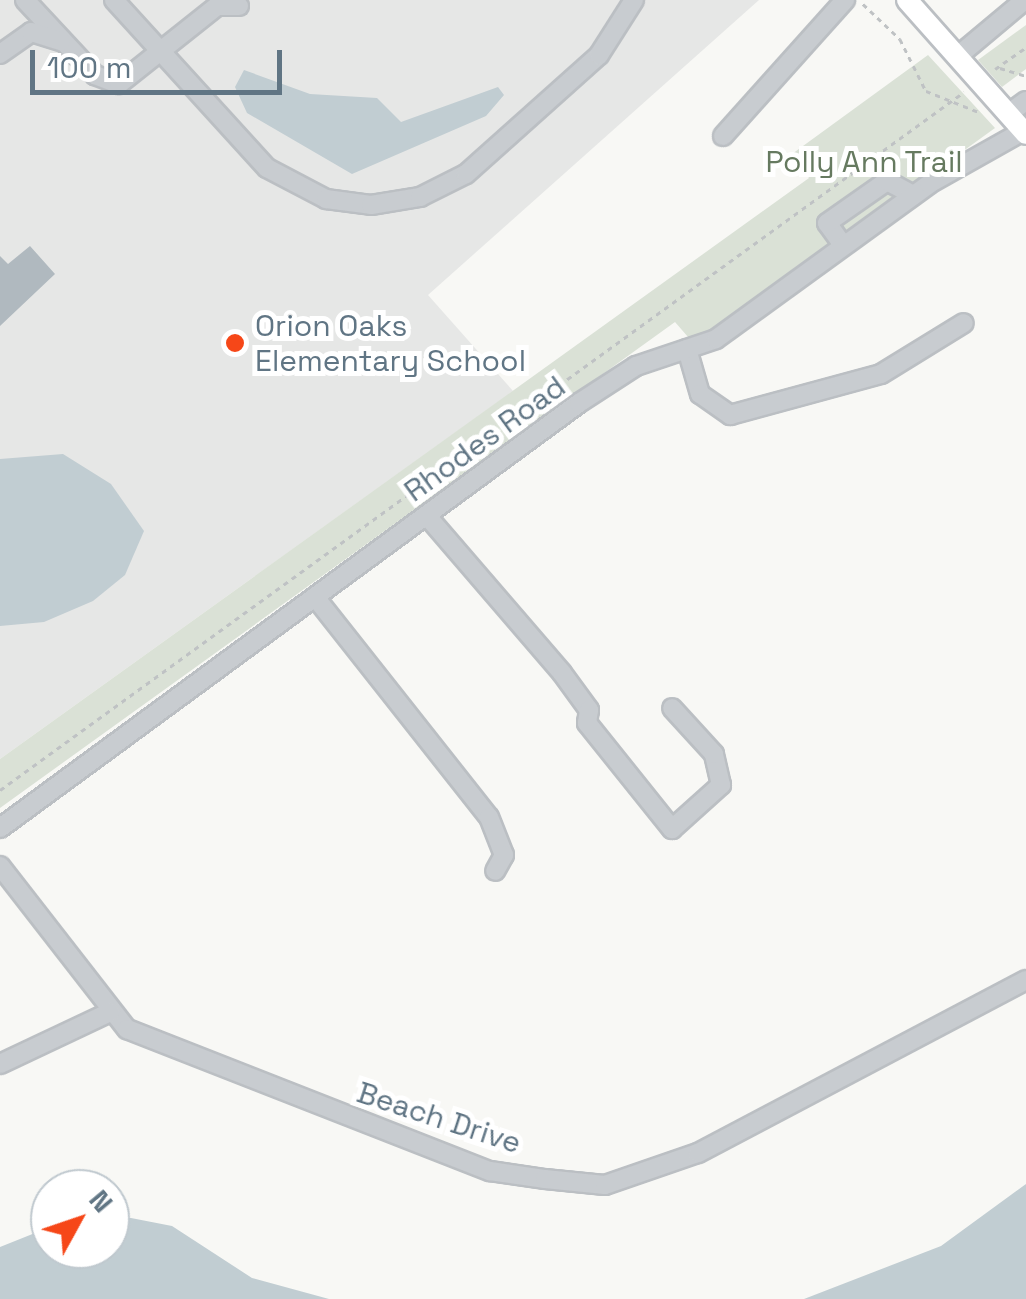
<!DOCTYPE html>
<html>
<head>
<meta charset="utf-8">
<style>
  body { margin:0 }
  #map { position:relative; width:1026px; height:1299px; overflow:hidden; background:#f8f8f5; font-family:"Space Grotesk",sans-serif }
  div>[style] { position:absolute }
  .built>* { inset:0; background:#e6e7e6 }
  .green>* { inset:0; background:#dae1d6 }
  .water>* { inset:0; background:#c1cdd2 }
  .building>* { inset:0; background:#b0b9bf }
  .path>* { height:2.5px; margin-top:-1.25px; transform-origin:0; background:repeating-linear-gradient(90deg,#bfc2c4 0 5px,transparent 0 10px) }
  .roads { filter:drop-shadow(2px 0 #bbbfc3) drop-shadow(-2px 0 #bbbfc3) drop-shadow(0 2px #bbbfc3) drop-shadow(0 -2px #bbbfc3) }
  .minor>* { height:18px; margin:-9px; padding:0 9px; transform-origin:9px; border-radius:9px; background:#c8ccd0 }
  .major>* { height:20px; margin:-10px; padding:0 10px; transform-origin:10px; border-radius:10px; background:#fff }
  .dots>* { width:28px; height:28px; translate:-50% -50%; box-sizing:border-box; border:5px solid #fff; border-radius:50% }
  span { translate:-50% -50%; white-space:nowrap; text-align:center; line-height:1.15; -webkit-text-stroke:10px #fff; paint-order:stroke }
  .park-label { font-size:30px; color:#667a60 }
  .poi-label { font-size:30px; color:#607584 }
  .left { translate:0 -50%; text-align:left }
  .street-label { font-size:30px; color:#607584 }
  .north { position:absolute; left:30px; top:1169px; width:100px; height:100px; box-sizing:border-box; background:#fff; border:2px solid #bfc8ce; border-radius:50%; rotate:50deg; font-size:28px; font-weight:700; line-height:40px; text-align:center; color:#607584 }
  .north::after { content:''; display:block; margin:auto; width:35px; height:45px; background:#f64718; clip-path:polygon(50% 0,100% 100%,50% 72%,0 100%) }
  .scale { position:absolute; left:30px; top:50px; width:252px; height:45px; box-sizing:border-box; border:5px solid #607584; border-top:0; padding-left:12px; font-size:30px; line-height:35px; white-space:nowrap; color:#607584; -webkit-text-stroke:8px #fff; paint-order:stroke }
</style>
</head>
<body>
<div id="map">
  <div class="built">
    <i style="clip-path:polygon(0 0,759px 0,428px 295px,513px 391px,0 759px)"></i>
  </div>
  <div class="green">
    <i style="clip-path:polygon(1026px 25px,1026px 69px,1002px 87px,978px 60px)"></i>
    <i style="clip-path:polygon(928px 55px,995px 128px,695px 345px,675px 322px,0 808px,0 759px,809px 178px,792px 154px)"></i>
  </div>
  <div class="water">
    <i style="clip-path:polygon(244px 70px,310px 94px,377px 98px,401px 122px,498px 87px,504px 95px,486px 116px,352px 174px,247px 113px,235px 87px)"></i>
    <i style="clip-path:polygon(63px 454px,111px 484px,144px 531px,125px 575px,93px 601px,44px 622px,0 626px,0 459px)"></i>
    <i style="clip-path:polygon(1026px 1184px,1026px 1299px,804px 1299px,941px 1246px)"></i>
    <i style="clip-path:polygon(131px 1218px,172px 1226px,252px 1278px,329px 1299px,0 1299px,0 1247px,50px 1227px,50px 1249px,110px 1249px,110px 1219px)"></i>
  </div>
  <div class="building">
    <i style="clip-path:polygon(30px 246px,55px 274px,0 326px,0 256px,8px 264px)"></i>
  </div>
  <div class="path">
    <i style="left:863px;top:4px;width:51px;rotate:43.4deg"></i>
    <i style="left:900px;top:39px;width:58px;rotate:63.4deg"></i>
    <i style="left:926px;top:91px;width:59px;rotate:21.8deg"></i>
    <i style="left:1000px;top:68px;width:27px;rotate:17deg"></i>
    <i style="left:995px;top:69px;width:38px;rotate:-35deg"></i>
    <i style="left:0;top:790px;width:1190px;rotate:-35.91deg"></i>
  </div>
  <div class="roads">
    <div class="minor">
      <i style="left:25px;top:0;width:103px;rotate:47deg"></i>
      <i style="left:95px;top:75px;width:26px;rotate:21deg"></i>
      <i style="left:119px;top:84px;width:125px;rotate:-38.5deg"></i>
      <i style="left:217px;top:6px;width:22px"></i>
      <i style="left:114px;top:0;width:227px;rotate:47.7deg"></i>
      <i style="left:267px;top:168px;width:67px;rotate:27.7deg"></i>
      <i style="left:326px;top:199px;width:45px;rotate:7.6deg"></i>
      <i style="left:371px;top:205px;width:50px;rotate:-9.3deg"></i>
      <i style="left:420px;top:197px;width:51px;rotate:-26.6deg"></i>
      <i style="left:466px;top:174px;width:178px;rotate:-41.8deg"></i>
      <i style="left:599px;top:55px;width:65px;rotate:-57.5deg"></i>
      <i style="left:0;top:54px;width:38px;rotate:-35deg"></i>
      <i style="left:31px;top:32px;width:31px;rotate:17deg"></i>
      <i style="left:958px;top:56px;width:87px;rotate:-39.9deg"></i>
      <i style="left:1008px;top:114px;width:22px;rotate:-36deg"></i>
      <i style="left:723px;top:136px;width:183px;rotate:-48.1deg"></i>
      <i style="left:843px;top:245px;width:27px;rotate:-126deg"></i>
      <i style="left:827px;top:223px;width:73px;rotate:-35deg"></i>
      <i style="left:887px;top:181px;width:30px;rotate:28deg"></i>
      <i style="left:687px;top:349px;width:47px;rotate:73.9deg"></i>
      <i style="left:700px;top:394px;width:37px;rotate:35deg"></i>
      <i style="left:730px;top:415px;width:156px;rotate:-15.2deg"></i>
      <i style="left:881px;top:374px;width:97px;rotate:-31.6deg"></i>
      <i style="left:427px;top:516px;width:207px;rotate:49.3deg"></i>
      <i style="left:562px;top:673px;width:46px;rotate:53.9deg"></i>
      <i style="left:589px;top:710px;width:13px;rotate:99deg"></i>
      <i style="left:587px;top:723px;width:136px;rotate:51.3deg"></i>
      <i style="left:672px;top:829px;width:66px;rotate:-41.9deg"></i>
      <i style="left:721px;top:785px;width:32px;rotate:-103deg"></i>
      <i style="left:714px;top:754px;width:62px;rotate:-132.4deg"></i>
      <i style="left:315px;top:597px;width:280px;rotate:51.7deg"></i>
      <i style="left:489px;top:817px;width:41px;rotate:68.5deg"></i>
      <i style="left:504px;top:855px;width:18px;rotate:119deg"></i>
      <i style="left:0;top:828px;width:718px;rotate:-36.28deg"></i>
      <i style="left:579px;top:403px;width:68px;rotate:-33deg"></i>
      <i style="left:636px;top:366px;width:84px;rotate:-18.6deg"></i>
      <i style="left:716px;top:339px;width:263px;rotate:-36deg"></i>
      <i style="left:929px;top:184px;width:108px;rotate:-29.4deg"></i>
      <i style="left:0;top:866px;width:207px;rotate:52.1deg"></i>
      <i style="left:127px;top:1029px;width:390px;rotate:21.4deg"></i>
      <i style="left:490px;top:1171px;width:56px;rotate:8.3deg"></i>
      <i style="left:545px;top:1179px;width:60px;rotate:5.7deg"></i>
      <i style="left:605px;top:1185px;width:98px;rotate:-19deg"></i>
      <i style="left:698px;top:1153px;width:371px;rotate:-27.8deg"></i>
      <i style="left:0;top:1064px;width:122px;rotate:-25.3deg"></i>
    </div>
    <div class="major">
      <i style="left:907px;top:0;width:179px;rotate:48.4deg"></i>
    </div>
  </div>
  <div class="dots">
    <i style="left:235px;top:343px;background:#f64718"></i>
  </div>
  <div class="park-label">
    <span style="left:864px;top:162px">Polly Ann Trail</span>
  </div>
  <div class="poi-label">
    <span class="left" style="left:255px;top:343px">Orion Oaks<br>Elementary School</span>
  </div>
  <div class="street-label">
    <span style="left:485px;top:439px;rotate:-36deg">Rhodes Road</span>
    <span style="left:439px;top:1118px;rotate:18deg">Beach Drive</span>
  </div>
  <div class="north">N</div>
  <div class="scale">100 m</div>
</div>
</body>
</html>
